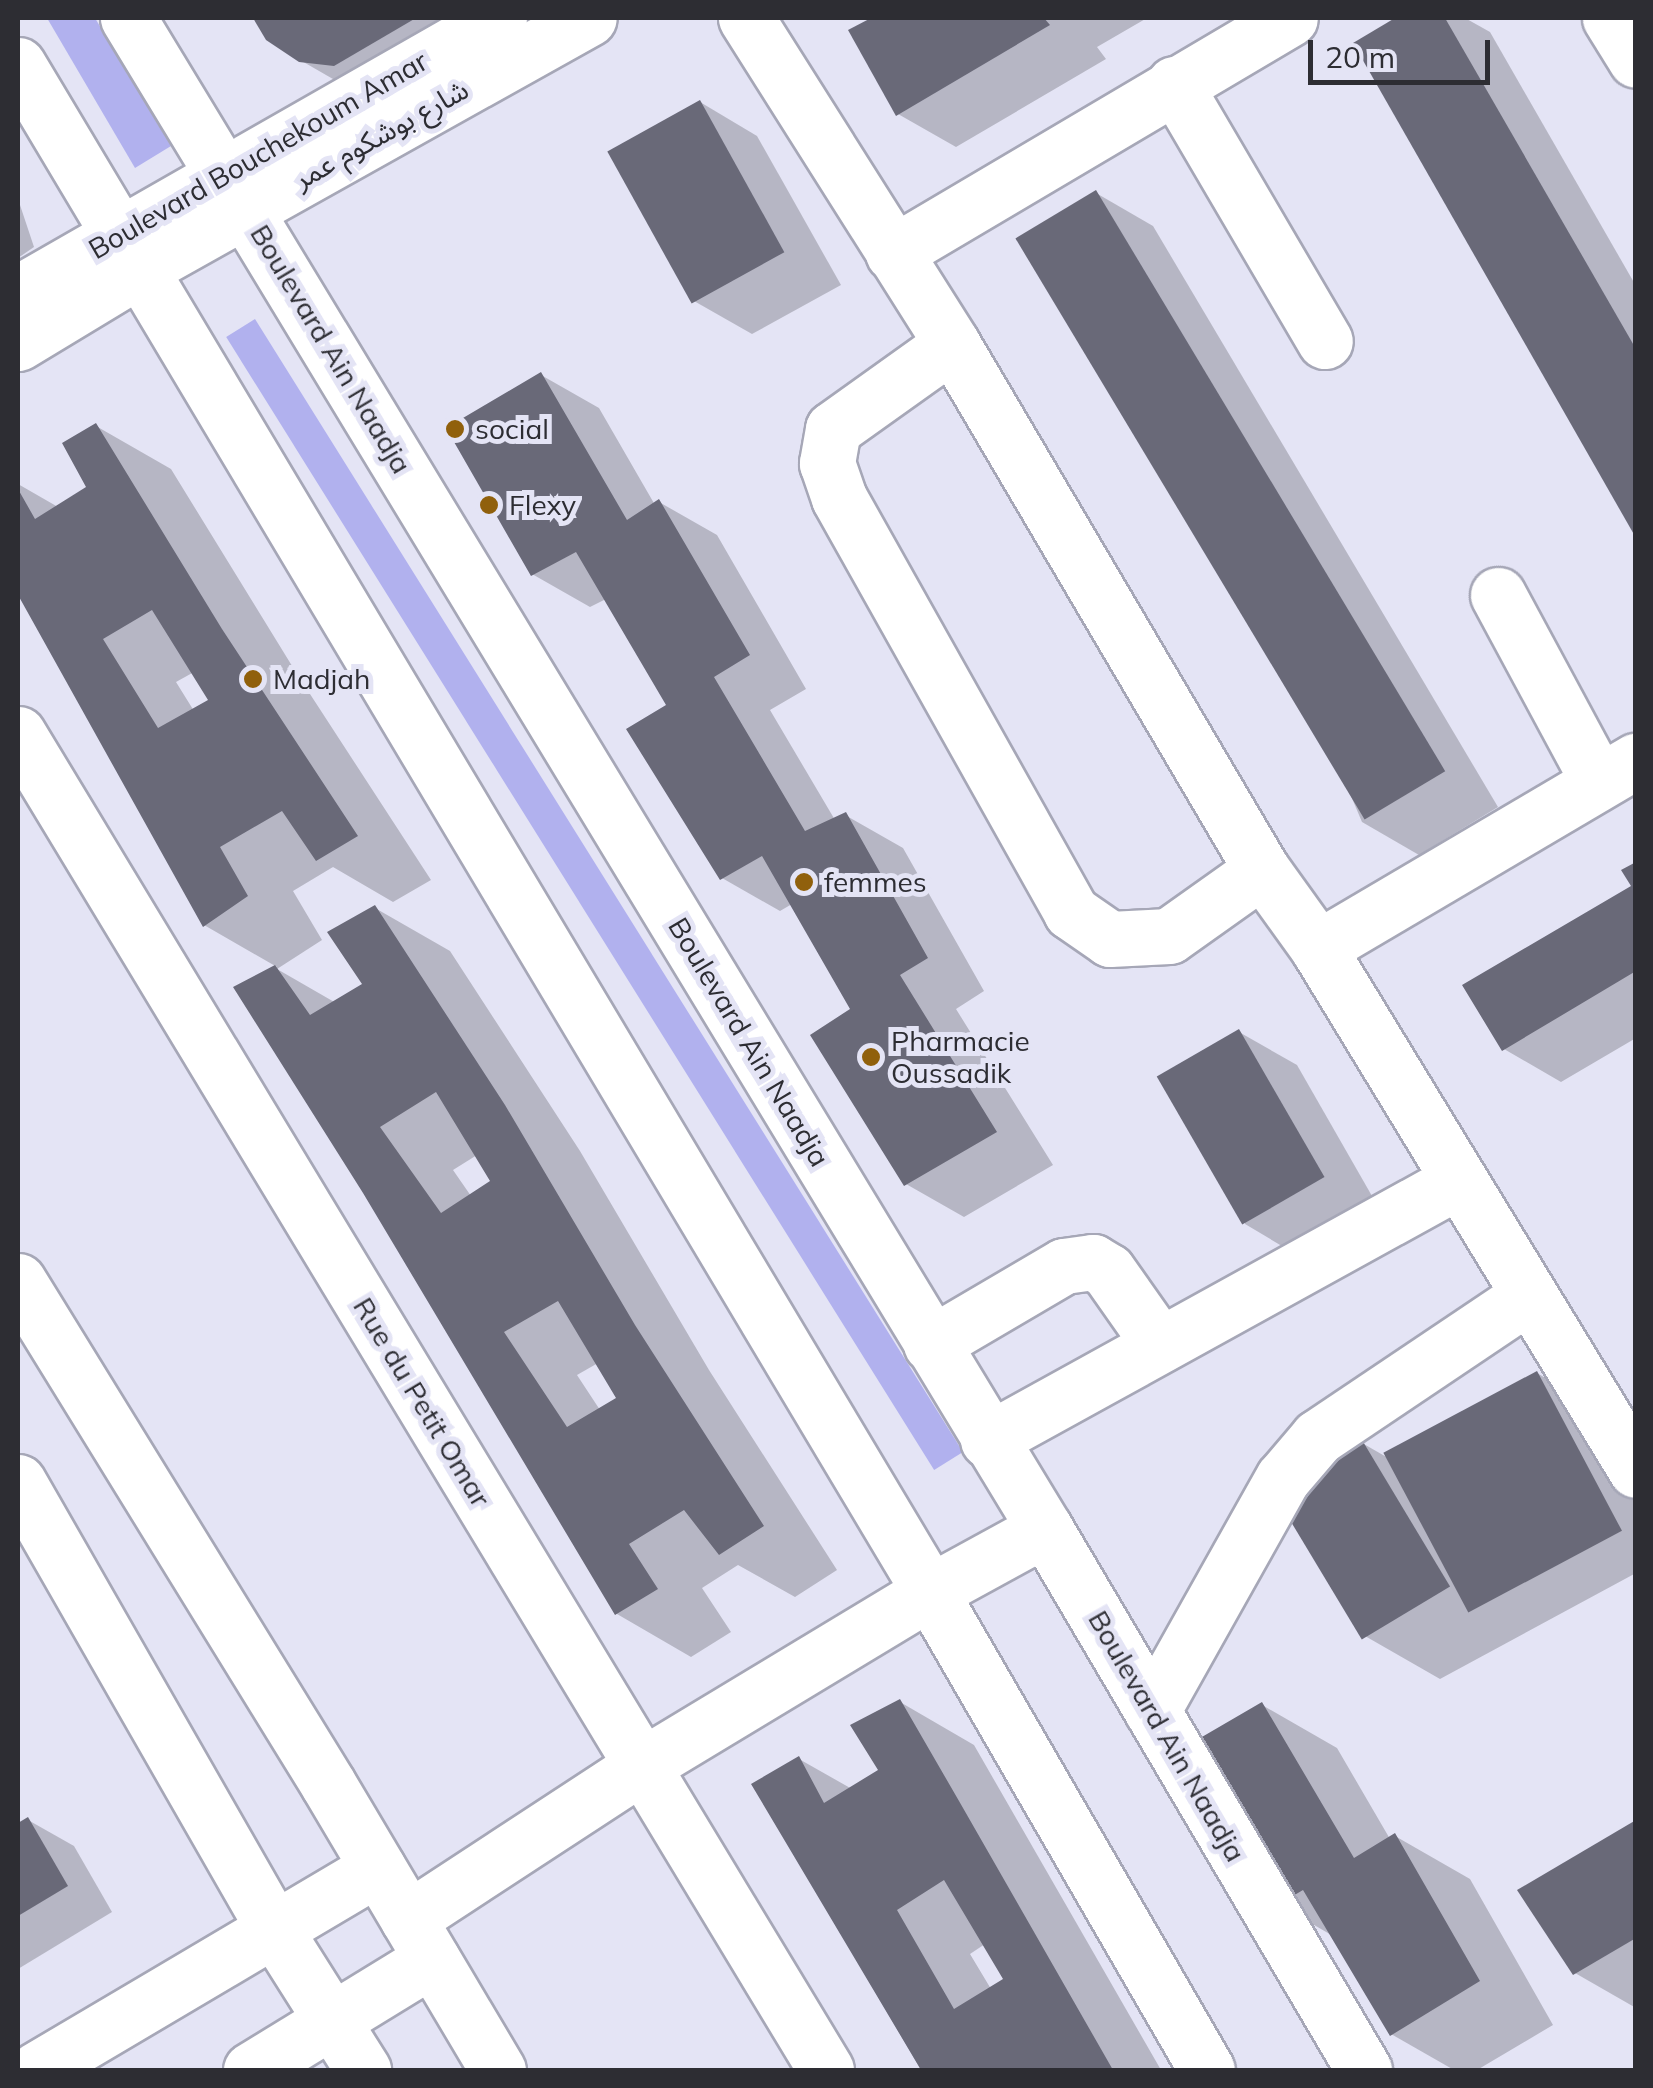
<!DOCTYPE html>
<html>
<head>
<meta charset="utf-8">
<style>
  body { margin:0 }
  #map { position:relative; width:1653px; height:2088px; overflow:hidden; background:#e4e4f5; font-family:Mulish,"Noto Sans Arabic",sans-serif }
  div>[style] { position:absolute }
  .green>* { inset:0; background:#b1b1ee; transform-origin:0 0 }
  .shadow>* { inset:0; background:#0003 }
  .building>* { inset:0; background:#696978; transform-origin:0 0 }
  .roads { filter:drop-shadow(2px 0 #a6a7b7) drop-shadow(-2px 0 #a6a7b7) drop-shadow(0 2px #a6a7b7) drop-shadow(0 -2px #a6a7b7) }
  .minor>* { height:55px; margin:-27.5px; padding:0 27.5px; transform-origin:27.5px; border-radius:27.5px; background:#fff }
  .dots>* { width:28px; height:28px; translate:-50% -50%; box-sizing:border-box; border:5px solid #e4e4f5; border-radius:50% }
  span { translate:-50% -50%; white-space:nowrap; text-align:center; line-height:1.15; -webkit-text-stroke:10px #e4e4f5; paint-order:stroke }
  .street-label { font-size:28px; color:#2d2d33 }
  .poi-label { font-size:28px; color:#2d2d33 }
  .left { translate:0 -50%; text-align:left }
  .frame { position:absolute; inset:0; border:20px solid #2d2d33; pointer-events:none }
  .scale { position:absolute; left:1308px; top:40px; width:182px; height:45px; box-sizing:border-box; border:5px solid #2d2d33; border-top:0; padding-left:12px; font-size:30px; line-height:35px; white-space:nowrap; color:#2d2d33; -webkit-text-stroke:8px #e4e4f5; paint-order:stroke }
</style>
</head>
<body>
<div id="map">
  <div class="green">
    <i style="clip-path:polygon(47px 18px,95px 18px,171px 146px,135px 168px)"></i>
    <i style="left:255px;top:319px;width:1336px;height:34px;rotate:58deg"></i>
  </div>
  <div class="shadow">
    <i style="clip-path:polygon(256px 18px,532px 18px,393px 98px,359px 94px,300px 60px,268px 38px)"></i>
    <i style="clip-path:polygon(876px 18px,1147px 18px,1097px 47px,1106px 59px,956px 147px,898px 114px,851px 31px)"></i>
    <i style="clip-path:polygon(1400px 18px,1465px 18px,1490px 32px,1636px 286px,1636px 533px,1356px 44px)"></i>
    <i style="clip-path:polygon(700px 102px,757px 136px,841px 285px,752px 334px,694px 301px)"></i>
    <i style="clip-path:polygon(1096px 193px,1153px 226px,1498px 807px,1419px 855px,1362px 822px)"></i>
    <i style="clip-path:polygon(18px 199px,34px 247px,18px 258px)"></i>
    <i style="clip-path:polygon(541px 375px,599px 408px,655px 505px,659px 502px,717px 535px,806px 689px,770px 710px,835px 820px,845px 815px,903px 848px,984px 991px,956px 1009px,1053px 1165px,964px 1217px,906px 1184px,853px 1010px,792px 904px,780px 911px,722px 878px,669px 706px,606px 599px,590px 607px,532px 574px)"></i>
    <i style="clip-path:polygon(evenodd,96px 426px,171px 469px,297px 674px,431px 880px,393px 902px,333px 867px,293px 891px,322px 940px,277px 969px,336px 1003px,366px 985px,375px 908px,450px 951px,580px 1151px,709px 1370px,837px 1570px,795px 1597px,738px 1565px,702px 1588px,731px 1632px,691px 1657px,617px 1614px,365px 1191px,236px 988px,277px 967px,204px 925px,18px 588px,18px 484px,58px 507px,89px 487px,96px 426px,194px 672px,212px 701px,194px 711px,176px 682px,194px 672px,96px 426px,477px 1155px,493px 1181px,471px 1196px,453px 1170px,477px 1155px,96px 426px,598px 1363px,619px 1399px,600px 1410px,577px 1375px,598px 1363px)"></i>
    <i style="clip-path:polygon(1636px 864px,1636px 1038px,1561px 1082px,1504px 1049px,1634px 887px)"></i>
    <i style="clip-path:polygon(1239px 1032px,1297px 1065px,1380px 1210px,1302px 1258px,1245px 1224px)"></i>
    <i style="clip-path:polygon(1537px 1373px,1582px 1400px,1636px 1501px,1636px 1573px,1440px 1679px,1365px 1636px,1362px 1443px,1390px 1459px)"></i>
    <i style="clip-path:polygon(evenodd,900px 1702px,974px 1745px,1161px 2070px,921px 2070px,754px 1785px,799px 1759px,852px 1789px,882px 1771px,900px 1702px,985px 1944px,1007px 1980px,991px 1989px,970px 1954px,985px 1944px)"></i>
    <i style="clip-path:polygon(1262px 1705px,1337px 1748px,1390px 1839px,1395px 1836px,1470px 1879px,1553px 2025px,1477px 2070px,1454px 2070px,1391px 2034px,1333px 1936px,1278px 1904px)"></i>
    <i style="clip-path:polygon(28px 1820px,74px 1846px,112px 1912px,18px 1969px,18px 1826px)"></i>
    <i style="clip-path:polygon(1636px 1822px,1636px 2008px,1575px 1973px)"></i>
  </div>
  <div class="building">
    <i style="clip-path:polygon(253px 18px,416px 18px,334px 66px,299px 62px,266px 40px)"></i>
    <i style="clip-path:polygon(871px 18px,1044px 18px,1050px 25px,896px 116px,848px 30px)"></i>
    <i style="clip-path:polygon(1395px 18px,1445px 18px,1636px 349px,1636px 538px,1353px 43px)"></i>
    <i style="left:700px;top:100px;width:174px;height:106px;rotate:61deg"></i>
    <i style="left:1096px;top:190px;width:678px;height:94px;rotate:59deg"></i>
    <i style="clip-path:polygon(541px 372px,627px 520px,659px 499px,750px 655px,714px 677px,805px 831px,846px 812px,928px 958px,900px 975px,997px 1132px,904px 1186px,810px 1035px,850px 1009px,762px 856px,720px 880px,626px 729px,666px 705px,576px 552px,531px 576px,446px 428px)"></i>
    <i style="clip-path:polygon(evenodd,96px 423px,222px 629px,358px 836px,316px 861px,282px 811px,220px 847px,248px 896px,203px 927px,18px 595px,18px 489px,35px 519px,86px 487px,62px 443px,96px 423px,152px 610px,208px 700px,158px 728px,103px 639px,152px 610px)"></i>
    <i style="clip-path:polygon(1636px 862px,1636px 971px,1502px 1051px,1462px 985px,1631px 886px,1621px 870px)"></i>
    <i style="clip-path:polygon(evenodd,375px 905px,505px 1105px,635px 1325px,764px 1526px,719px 1555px,684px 1510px,629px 1544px,658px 1589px,615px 1615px,363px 1193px,233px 987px,275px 965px,310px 1015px,362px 984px,327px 932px,375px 905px,436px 1092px,490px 1181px,441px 1213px,380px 1127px,436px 1092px,375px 905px,558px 1301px,616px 1398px,567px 1427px,504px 1332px,558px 1301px)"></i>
    <i style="left:1239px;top:1029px;width:171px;height:95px;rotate:60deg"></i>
    <i style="left:1537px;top:1371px;width:181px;height:174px;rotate:62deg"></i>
    <i style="left:1362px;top:1440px;width:171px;height:103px;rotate:59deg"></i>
    <i style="clip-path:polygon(evenodd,900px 1699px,959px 1801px,1113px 2070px,921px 2070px,751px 1784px,799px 1756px,824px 1803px,878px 1770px,850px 1725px,900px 1699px,944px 1880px,1003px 1979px,954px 2009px,897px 1910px,944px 1880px)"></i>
    <i style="clip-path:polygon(1262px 1702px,1354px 1858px,1395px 1833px,1480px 1981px,1390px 2036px,1303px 1890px,1276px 1906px,1183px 1748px)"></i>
    <i style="clip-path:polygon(28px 1817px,68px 1886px,18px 1916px,18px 1823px)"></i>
    <i style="clip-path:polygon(1636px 1820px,1636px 1938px,1573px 1975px,1517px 1890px)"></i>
  </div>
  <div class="roads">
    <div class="minor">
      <i style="left:128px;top:18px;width:1767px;rotate:58.75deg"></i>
      <i style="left:1045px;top:1529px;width:628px;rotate:59.47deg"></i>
      <i style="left:746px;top:18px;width:386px;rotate:57.7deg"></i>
      <i style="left:952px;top:344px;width:611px;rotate:59.49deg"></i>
      <i style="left:1262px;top:870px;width:96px;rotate:54.3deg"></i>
      <i style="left:1318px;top:948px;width:611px;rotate:58.65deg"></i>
      <i style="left:1610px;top:18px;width:49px;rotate:58.2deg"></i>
      <i style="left:18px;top:65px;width:1779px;rotate:59.15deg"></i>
      <i style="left:930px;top:1592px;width:552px;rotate:59.91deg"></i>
      <i style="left:1174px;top:84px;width:298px;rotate:59.6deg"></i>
      <i style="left:893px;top:253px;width:461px;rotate:-30.6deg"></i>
      <i style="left:18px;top:293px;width:554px;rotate:-29.76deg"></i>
      <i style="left:18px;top:343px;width:143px;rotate:-31.2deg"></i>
      <i style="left:140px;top:269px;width:514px;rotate:-29.21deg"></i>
      <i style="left:952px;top:344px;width:146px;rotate:144.5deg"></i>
      <i style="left:833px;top:429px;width:35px;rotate:100deg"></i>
      <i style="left:827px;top:463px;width:37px;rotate:71deg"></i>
      <i style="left:839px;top:498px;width:475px;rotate:60.7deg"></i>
      <i style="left:1071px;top:912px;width:47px;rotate:34.7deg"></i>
      <i style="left:1110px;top:939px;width:59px;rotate:-2.9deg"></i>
      <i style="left:1169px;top:936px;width:114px;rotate:-35.4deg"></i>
      <i style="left:1498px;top:595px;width:209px;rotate:61.7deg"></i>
      <i style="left:18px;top:734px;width:1561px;rotate:58.83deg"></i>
      <i style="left:1318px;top:948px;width:369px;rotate:-30.5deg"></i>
      <i style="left:18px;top:1281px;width:591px;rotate:58.35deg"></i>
      <i style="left:328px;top:1784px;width:333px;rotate:59.3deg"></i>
      <i style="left:931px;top:1344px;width:154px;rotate:-30.4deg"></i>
      <i style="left:1064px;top:1266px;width:29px;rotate:-8deg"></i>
      <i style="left:1093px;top:1262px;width:17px;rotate:31deg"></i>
      <i style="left:1108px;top:1271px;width:90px;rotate:54.9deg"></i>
      <i style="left:988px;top:1440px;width:534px;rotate:-28.87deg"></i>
      <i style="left:18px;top:1482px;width:515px;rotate:60.2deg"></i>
      <i style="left:274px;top:1929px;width:167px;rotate:57.7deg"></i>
      <i style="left:1152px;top:1711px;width:267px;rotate:-60.7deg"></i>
      <i style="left:1283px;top:1478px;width:54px;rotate:-49.5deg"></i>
      <i style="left:1318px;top:1437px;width:253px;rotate:-33.9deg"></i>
      <i style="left:408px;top:1919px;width:281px;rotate:-33.2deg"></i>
      <i style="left:643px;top:1765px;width:335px;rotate:-31.1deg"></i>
      <i style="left:930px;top:1592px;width:131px;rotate:-28.7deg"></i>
      <i style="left:36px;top:2070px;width:397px;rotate:-30.6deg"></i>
      <i style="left:251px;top:2070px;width:212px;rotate:-31.5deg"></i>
    </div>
  </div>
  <div class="dots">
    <i style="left:455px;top:429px;background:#90600c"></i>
    <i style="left:489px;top:505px;background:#90600c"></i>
    <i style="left:253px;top:679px;background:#90600c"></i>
    <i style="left:804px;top:882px;background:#90600c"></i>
    <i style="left:871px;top:1057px;background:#90600c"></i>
  </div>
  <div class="street-label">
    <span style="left:381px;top:134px;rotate:-29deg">شارع بوشكوم عمر</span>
    <span style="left:258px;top:155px;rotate:-30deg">Boulevard Bouchekoum Amar</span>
    <span style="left:331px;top:349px;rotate:59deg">Boulevard Ain Naadja</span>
    <span style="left:749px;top:1042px;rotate:59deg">Boulevard Ain Naadja</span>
    <span style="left:422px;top:1402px;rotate:59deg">Rue du Petit Omar</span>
    <span style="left:1167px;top:1736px;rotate:60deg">Boulevard Ain Naadja</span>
  </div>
  <div class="poi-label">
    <span class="left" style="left:475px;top:429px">social</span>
    <span class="left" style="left:509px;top:505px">Flexy</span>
    <span class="left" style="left:273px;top:679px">Madjah</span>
    <span class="left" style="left:824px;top:882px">femmes</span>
    <span class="left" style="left:891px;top:1057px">Pharmacie<br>Oussadik</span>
  </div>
  <div class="frame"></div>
  <div class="scale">20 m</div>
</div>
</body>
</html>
